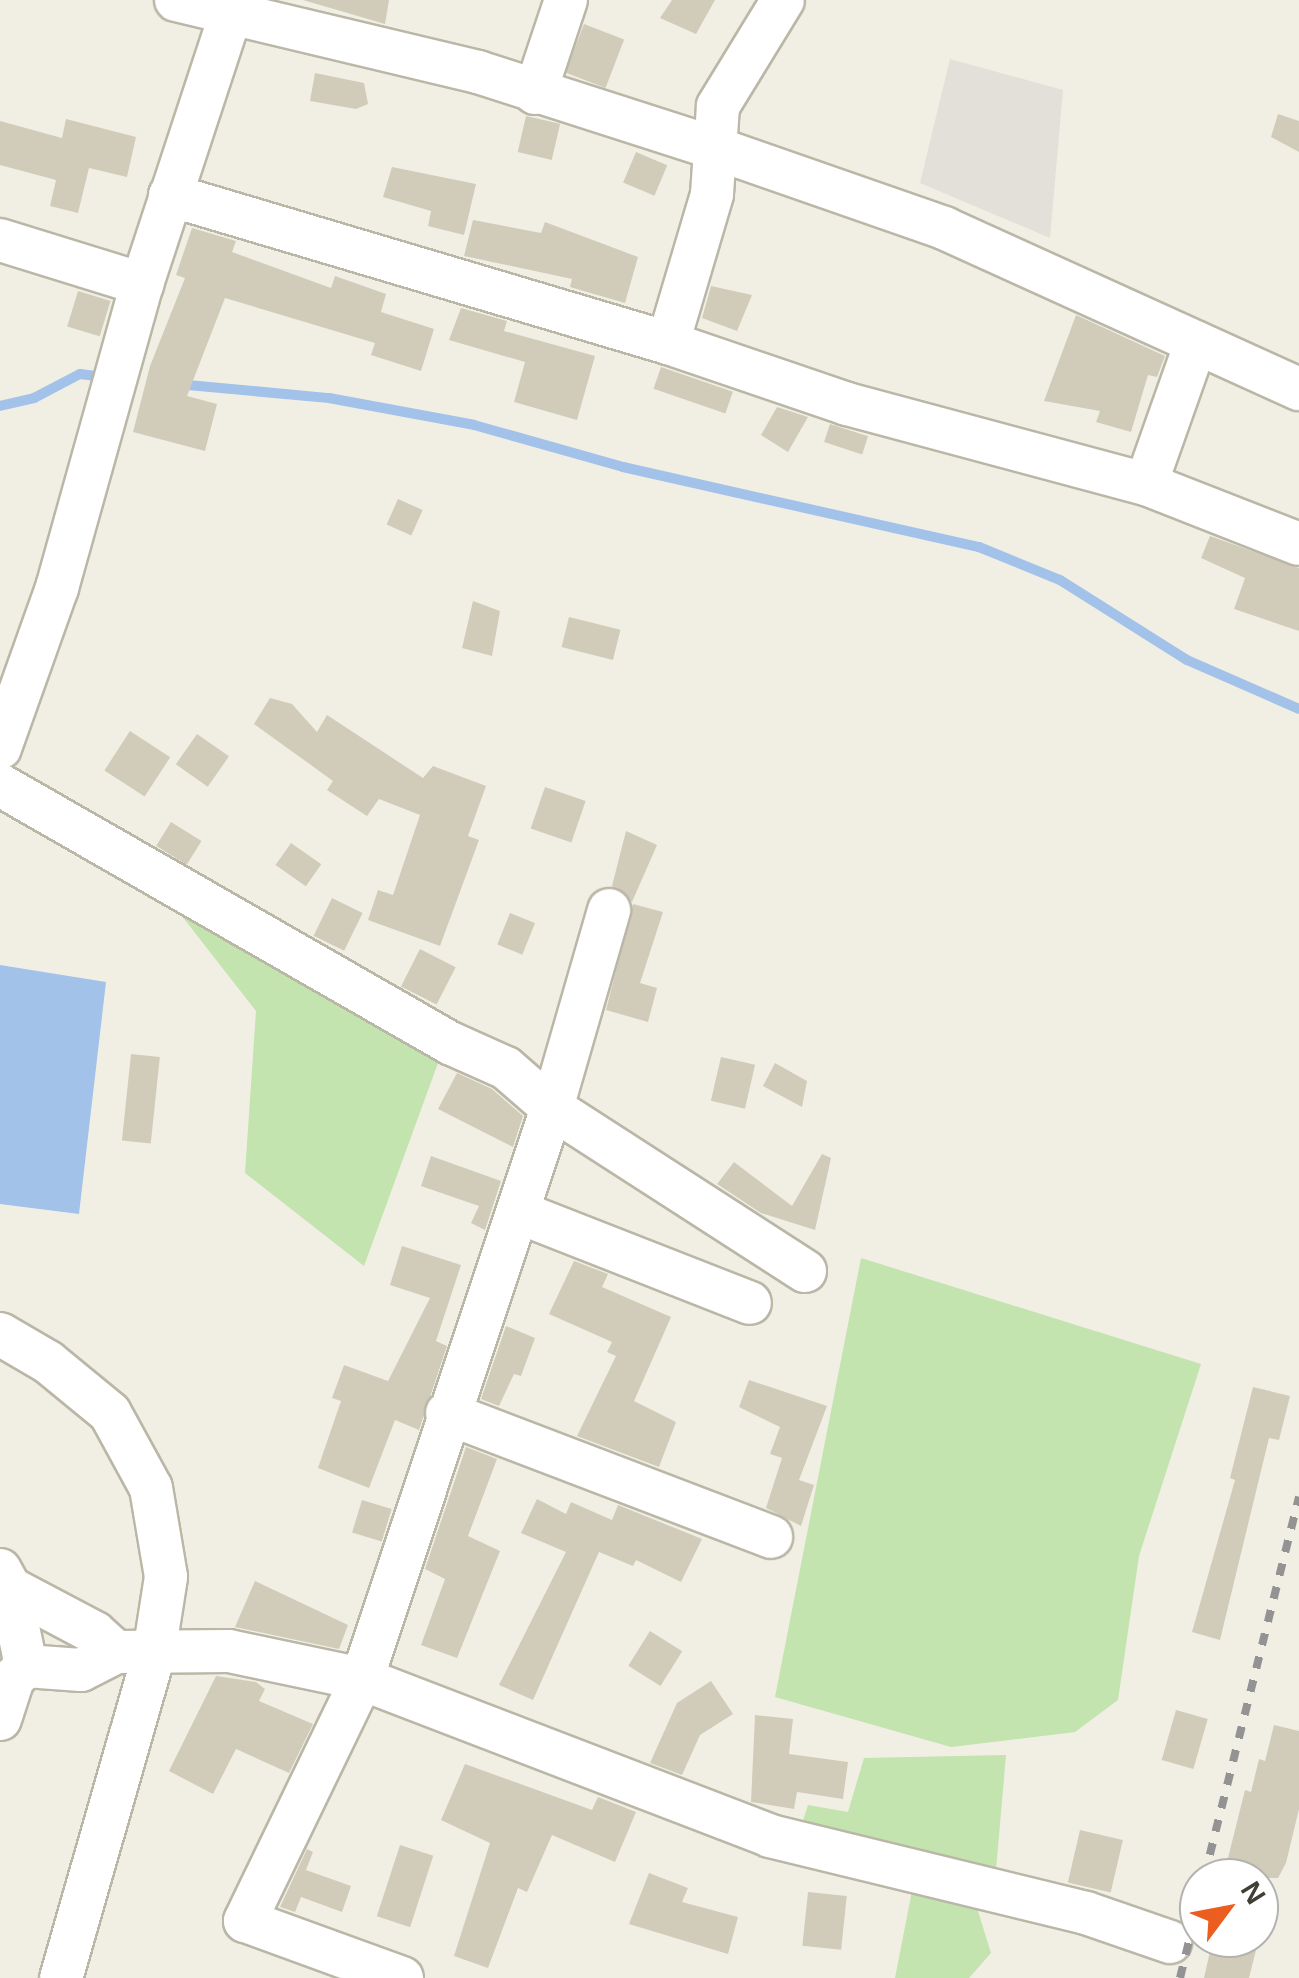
<!DOCTYPE html>
<html>
<head>
<meta charset="utf-8">
<style>
  body { margin:0 }
  #map { position:relative; width:1299px; height:1978px; overflow:hidden; background:#f1efe4; font-family:Helvetica,sans-serif }
  div>[style] { position:absolute }
  .industrial>* { inset:0; background:#e2e0d9 }
  .green>* { inset:0; background:#c3e3af }
  .water>* { inset:0; background:#a3c2ea }
  .stream>* { height:10px; margin:-5px; padding:0 5px; transform-origin:5px; border-radius:5px; background:#a3c2ea }
  .building>* { inset:0; background:#d1ccba; transform-origin:0 0 }
  .roads { filter:drop-shadow(2px 0 #bbb7a7) drop-shadow(-2px 0 #bbb7a7) drop-shadow(0 2px #bbb7a7) drop-shadow(0 -2px #bbb7a7) }
  .minor>* { height:42px; margin:-21px; padding:0 21px; transform-origin:21px; border-radius:21px; background:#fff }
  .rail>* { height:8px; margin-top:-4px; transform-origin:0; background:repeating-linear-gradient(90deg,#939393 0 12px,transparent 0 24px) }
  span { translate:-50% -50%; white-space:nowrap; text-align:center; line-height:1.15; -webkit-text-stroke:9px #fff; paint-order:stroke }
  .north { position:absolute; left:1179px; top:1858px; width:100px; height:100px; box-sizing:border-box; background:#fff; border:2px solid #b3b2ae; border-radius:50%; rotate:58deg; font-size:28px; font-weight:700; line-height:40px; text-align:center; color:#423f34 }
  .north::after { content:''; display:block; margin:auto; width:35px; height:45px; background:#eb5e20; clip-path:polygon(50% 0,100% 100%,50% 72%,0 100%) }
</style>
</head>
<body>
<div id="map">
  <div class="industrial">
    <i style="clip-path:polygon(950px 59px,1063px 90px,1050px 238px,920px 183px)"></i>
  </div>
  <div class="green">
    <i style="clip-path:polygon(167px 897px,442px 1052px,364px 1266px,245px 1173px,256px 1011px)"></i>
    <i style="clip-path:polygon(861px 1258px,1201px 1364px,1139px 1556px,1118px 1700px,1075px 1732px,951px 1747px,775px 1697px)"></i>
    <i style="clip-path:polygon(1006px 1755px,996px 1870px,801px 1827px,808px 1805px,848px 1812px,864px 1758px)"></i>
    <i style="clip-path:polygon(912px 1891px,977px 1908px,991px 1953px,969px 1978px,895px 1978px)"></i>
  </div>
  <div class="water">
    <i style="clip-path:polygon(0 965px,106px 982px,79px 1214px,0 1204px)"></i>
  </div>
  <div class="stream">
    <i style="left:177px;top:384px;width:153px;rotate:5.3deg"></i>
    <i style="left:329px;top:398px;width:147px;rotate:10.5deg"></i>
    <i style="left:474px;top:425px;width:155px;rotate:15.7deg"></i>
    <i style="left:623px;top:467px;width:365px;rotate:12.7deg"></i>
    <i style="left:979px;top:547px;width:87px;rotate:22.2deg"></i>
    <i style="left:1060px;top:580px;width:150px;rotate:32.2deg"></i>
    <i style="left:1187px;top:660px;width:122px;rotate:23.6deg"></i>
    <i style="left:0;top:406px;width:35px;rotate:-13deg"></i>
    <i style="left:34px;top:398px;width:52px;rotate:-27.6deg"></i>
    <i style="left:80px;top:374px;width:26px;rotate:7deg"></i>
  </div>
  <div class="building">
    <i style="clip-path:polygon(303px 0,389px 0,385px 24px)"></i>
    <i style="clip-path:polygon(672px 0,715px 0,696px 34px,660px 18px)"></i>
    <i style="left:584px;top:24px;width:43px;height:52px;rotate:21deg"></i>
    <i style="clip-path:polygon(315px 73px,364px 83px,368px 104px,356px 109px,310px 101px)"></i>
    <i style="clip-path:polygon(1278px 114px,1299px 121px,1299px 152px,1271px 137px)"></i>
    <i style="left:526px;top:116px;width:35px;height:37px;rotate:13deg"></i>
    <i style="clip-path:polygon(66px 119px,136px 137px,127px 177px,89px 168px,78px 213px,50px 206px,56px 180px,0 165px,0 121px,62px 138px)"></i>
    <i style="left:636px;top:152px;width:34px;height:33px;rotate:23deg"></i>
    <i style="clip-path:polygon(392px 167px,476px 184px,464px 235px,428px 226px,431px 211px,383px 197px)"></i>
    <i style="clip-path:polygon(473px 220px,541px 233px,545px 222px,638px 257px,625px 303px,570px 287px,572px 279px,464px 256px)"></i>
    <i style="clip-path:polygon(192px 228px,236px 241px,232px 252px,331px 288px,335px 276px,386px 294px,381px 312px,434px 329px,421px 371px,371px 355px,375px 343px,225px 298px,187px 396px,217px 404px,205px 451px,133px 432px,150px 366px,185px 278px,176px 275px)"></i>
    <i style="clip-path:polygon(711px 286px,752px 295px,737px 331px,702px 318px)"></i>
    <i style="left:78px;top:291px;width:34px;height:37px;rotate:17deg"></i>
    <i style="clip-path:polygon(461px 308px,507px 321px,504px 331px,595px 356px,577px 420px,514px 402px,525px 362px,449px 340px)"></i>
    <i style="clip-path:polygon(1076px 315px,1165px 356px,1157px 377px,1148px 375px,1131px 432px,1096px 422px,1100px 411px,1044px 401px)"></i>
    <i style="left:661px;top:367px;width:76px;height:23px;rotate:19deg"></i>
    <i style="clip-path:polygon(777px 407px,808px 417px,788px 452px,761px 435px)"></i>
    <i style="left:830px;top:424px;width:40px;height:19px;rotate:18deg"></i>
    <i style="left:398px;top:499px;width:27px;height:28px;rotate:24deg"></i>
    <i style="clip-path:polygon(1210px 536px,1299px 568px,1299px 631px,1234px 609px,1245px 578px,1201px 558px)"></i>
    <i style="clip-path:polygon(473px 601px,500px 611px,492px 656px,462px 648px)"></i>
    <i style="left:569px;top:617px;width:53px;height:31px;rotate:14deg"></i>
    <i style="clip-path:polygon(270px 698px,292px 704px,317px 732px,327px 715px,423px 778px,433px 766px,486px 786px,468px 836px,479px 840px,440px 946px,368px 920px,378px 890px,393px 895px,420px 815px,379px 799px,367px 816px,327px 790px,333px 781px,254px 724px)"></i>
    <i style="left:130px;top:731px;width:48px;height:47px;rotate:33deg"></i>
    <i style="left:197px;top:734px;width:39px;height:37px;rotate:35deg"></i>
    <i style="left:545px;top:787px;width:43px;height:44px;rotate:19deg"></i>
    <i style="left:171px;top:822px;width:36px;height:28px;rotate:32deg"></i>
    <i style="clip-path:polygon(626px 831px,657px 845px,632px 902px,612px 886px)"></i>
    <i style="left:291px;top:843px;width:37px;height:27px;rotate:35deg"></i>
    <i style="left:332px;top:898px;width:34px;height:42px;rotate:26deg"></i>
    <i style="clip-path:polygon(633px 904px,663px 912px,640px 983px,657px 988px,648px 1022px,606px 1010px)"></i>
    <i style="left:510px;top:913px;width:27px;height:34px;rotate:22deg"></i>
    <i style="left:420px;top:949px;width:40px;height:42px;rotate:27deg"></i>
    <i style="left:131px;top:1054px;width:29px;height:87px;rotate:6deg"></i>
    <i style="left:721px;top:1057px;width:35px;height:45px;rotate:13deg"></i>
    <i style="clip-path:polygon(775px 1063px,807px 1081px,802px 1107px,763px 1086px)"></i>
    <i style="clip-path:polygon(457px 1073px,492px 1089px,523px 1116px,513px 1147px,438px 1109px)"></i>
    <i style="clip-path:polygon(822px 1154px,831px 1158px,815px 1230px,761px 1213px,717px 1184px,734px 1162px,792px 1206px)"></i>
    <i style="clip-path:polygon(431px 1156px,501px 1181px,485px 1230px,471px 1223px,479px 1206px,421px 1186px)"></i>
    <i style="clip-path:polygon(402px 1246px,461px 1265px,436px 1341px,447px 1346px,419px 1430px,395px 1420px,369px 1488px,318px 1468px,341px 1401px,332px 1398px,344px 1365px,388px 1381px,430px 1298px,390px 1285px)"></i>
    <i style="clip-path:polygon(574px 1261px,608px 1274px,602px 1287px,671px 1317px,634px 1401px,676px 1422px,659px 1467px,577px 1436px,616px 1356px,607px 1352px,612px 1342px,549px 1314px)"></i>
    <i style="clip-path:polygon(506px 1326px,535px 1338px,521px 1376px,514px 1374px,499px 1406px,481px 1399px)"></i>
    <i style="clip-path:polygon(749px 1380px,827px 1406px,799px 1480px,814px 1485px,801px 1526px,766px 1508px,782px 1458px,770px 1454px,780px 1427px,739px 1407px)"></i>
    <i style="clip-path:polygon(1253px 1387px,1290px 1396px,1279px 1440px,1269px 1438px,1220px 1640px,1192px 1632px,1235px 1480px,1230px 1478px)"></i>
    <i style="clip-path:polygon(466px 1447px,497px 1459px,468px 1536px,500px 1551px,457px 1658px,421px 1645px,445px 1579px,425px 1569px)"></i>
    <i style="clip-path:polygon(537px 1499px,566px 1514px,571px 1502px,612px 1520px,618px 1505px,702px 1539px,681px 1582px,636px 1560px,633px 1566px,599px 1552px,533px 1700px,499px 1685px,566px 1552px,521px 1533px)"></i>
    <i style="left:362px;top:1500px;width:31px;height:34px;rotate:17deg"></i>
    <i style="clip-path:polygon(255px 1581px,348px 1625px,339px 1649px,235px 1627px)"></i>
    <i style="left:650px;top:1631px;width:38px;height:41px;rotate:32deg"></i>
    <i style="clip-path:polygon(216px 1676px,256px 1682px,265px 1689px,259px 1701px,313px 1724px,289px 1773px,236px 1749px,213px 1794px,169px 1771px)"></i>
    <i style="clip-path:polygon(711px 1681px,733px 1714px,700px 1735px,682px 1775px,650px 1763px,677px 1703px)"></i>
    <i style="left:1176px;top:1710px;width:33px;height:52px;rotate:16deg"></i>
    <i style="clip-path:polygon(755px 1715px,793px 1719px,789px 1754px,848px 1762px,843px 1799px,797px 1792px,794px 1809px,751px 1802px)"></i>
    <i style="clip-path:polygon(1274px 1725px,1299px 1731px,1299px 1809px,1286px 1863px,1278px 1878px,1223px 1878px,1245px 1790px,1251px 1792px,1259px 1759px,1265px 1761px)"></i>
    <i style="clip-path:polygon(465px 1764px,592px 1810px,598px 1797px,636px 1812px,615px 1862px,552px 1835px,527px 1892px,518px 1888px,488px 1968px,454px 1956px,490px 1843px,441px 1820px)"></i>
    <i style="left:1080px;top:1830px;width:44px;height:54px;rotate:13deg"></i>
    <i style="left:400px;top:1845px;width:35px;height:75px;rotate:18deg"></i>
    <i style="clip-path:polygon(307px 1849px,313px 1852px,306px 1870px,351px 1886px,342px 1912px,301px 1897px,295px 1912px,280px 1907px)"></i>
    <i style="clip-path:polygon(649px 1873px,688px 1888px,682px 1902px,738px 1917px,728px 1954px,629px 1924px)"></i>
    <i style="left:808px;top:1892px;width:39px;height:54px;rotate:6deg"></i>
    <i style="clip-path:polygon(1213px 1938px,1259px 1938px,1249px 1978px,1204px 1978px)"></i>
  </div>
  <div class="roads">
    <div class="minor">
      <i style="left:176px;top:0;width:310px;rotate:13.4deg"></i>
      <i style="left:478px;top:72px;width:246px;rotate:17.8deg"></i>
      <i style="left:712px;top:147px;width:246px;rotate:19.2deg"></i>
      <i style="left:944px;top:228px;width:390px;rotate:24.4deg"></i>
      <i style="left:535px;top:93px;width:98px;rotate:-71.6deg"></i>
      <i style="left:170px;top:195px;width:520px;rotate:16.55deg"></i>
      <i style="left:668px;top:343px;width:189px;rotate:18.8deg"></i>
      <i style="left:847px;top:404px;width:310px;rotate:15deg"></i>
      <i style="left:1146px;top:484px;width:164px;rotate:21.4deg"></i>
      <i style="left:0;top:240px;width:149px;rotate:17.2deg"></i>
      <i style="left:668px;top:343px;width:155px;rotate:-73.5deg"></i>
      <i style="left:712px;top:194px;width:88px;rotate:-86.1deg"></i>
      <i style="left:718px;top:106px;width:124px;rotate:-58.5deg"></i>
      <i style="left:1146px;top:484px;width:150px;rotate:-70.5deg"></i>
      <i style="left:0;top:748px;width:170px;rotate:-70.4deg"></i>
      <i style="left:57px;top:588px;width:316px;rotate:-74.4deg"></i>
      <i style="left:142px;top:284px;width:285px;rotate:-71.8deg"></i>
      <i style="left:0;top:785px;width:519px;rotate:29.83deg"></i>
      <i style="left:450px;top:1043px;width:61px;rotate:24.1deg"></i>
      <i style="left:506px;top:1068px;width:61px;rotate:41deg"></i>
      <i style="left:552px;top:1108px;width:301px;rotate:32.8deg"></i>
      <i style="left:518px;top:1212px;width:249px;rotate:21.4deg"></i>
      <i style="left:0;top:1334px;width:56px;rotate:30.3deg"></i>
      <i style="left:48px;top:1362px;width:80px;rotate:39.4deg"></i>
      <i style="left:110px;top:1413px;width:85px;rotate:61.3deg"></i>
      <i style="left:151px;top:1488px;width:90px;rotate:80.4deg"></i>
      <i style="left:166px;top:1577px;width:78px;rotate:98.9deg"></i>
      <i style="left:154px;top:1654px;width:337px;rotate:106deg"></i>
      <i style="left:447px;top:1413px;width:347px;rotate:20.9deg"></i>
      <i style="left:0;top:1570px;width:21px;rotate:61deg"></i>
      <i style="left:10px;top:1588px;width:80px;rotate:78.4deg"></i>
      <i style="left:10px;top:1588px;width:96px;rotate:27.9deg"></i>
      <i style="left:95px;top:1633px;width:28px;rotate:42deg"></i>
      <i style="left:116px;top:1652px;width:113px;rotate:-0.5deg"></i>
      <i style="left:229px;top:1651px;width:136px;rotate:11.9deg"></i>
      <i style="left:362px;top:1679px;width:437px;rotate:21deg"></i>
      <i style="left:770px;top:1836px;width:325px;rotate:13.7deg"></i>
      <i style="left:1086px;top:1913px;width:89px;rotate:19deg"></i>
      <i style="left:0;top:1719px;width:42px;rotate:-72deg"></i>
      <i style="left:13px;top:1679px;width:18px;rotate:-45deg"></i>
      <i style="left:26px;top:1666px;width:55px;rotate:4.2deg"></i>
      <i style="left:81px;top:1670px;width:39px;rotate:-27deg"></i>
      <i style="left:402px;top:1978px;width:167px;rotate:-160deg"></i>
      <i style="left:245px;top:1921px;width:269px;rotate:-64.2deg"></i>
      <i style="left:362px;top:1679px;width:602px;rotate:-71.6deg"></i>
      <i style="left:552px;top:1108px;width:206px;rotate:-73.9deg"></i>
    </div>
  </div>
  <div class="rail">
    <i style="left:1204px;top:1878px;width:393px;rotate:-76deg"></i>
    <i style="left:1180px;top:1978px;width:80px;rotate:-76.3deg"></i>
  </div>
  <div class="north">N</div>
</div>
</body>
</html>
